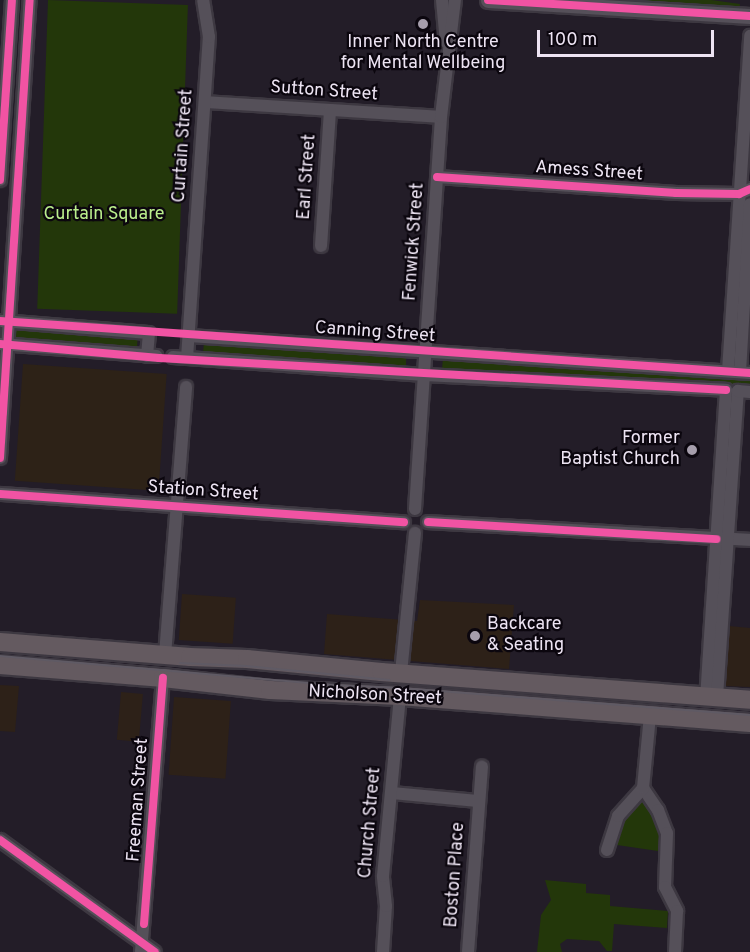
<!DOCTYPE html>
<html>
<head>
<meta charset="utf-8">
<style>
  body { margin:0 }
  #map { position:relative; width:750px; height:952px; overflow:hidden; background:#231d28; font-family:Overpass,sans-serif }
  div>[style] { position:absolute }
  .commercial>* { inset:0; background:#2d2118; transform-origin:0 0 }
  .education>* { inset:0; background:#2d2217; transform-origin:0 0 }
  .green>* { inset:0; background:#23370a; transform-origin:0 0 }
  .roads { filter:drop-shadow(2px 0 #3d3841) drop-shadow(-2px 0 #3d3841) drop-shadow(0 2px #3d3841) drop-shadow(0 -2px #3d3841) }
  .minor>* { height:12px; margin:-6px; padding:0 6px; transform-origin:6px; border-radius:6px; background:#555059 }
  .tertiary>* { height:15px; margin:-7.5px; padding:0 7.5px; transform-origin:7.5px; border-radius:7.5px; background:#555059 }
  .primary>* { height:18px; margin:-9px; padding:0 9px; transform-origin:9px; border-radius:9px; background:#645a60 }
  .tram>* { height:1.5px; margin:-0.75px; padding:0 0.75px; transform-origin:0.75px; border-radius:0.75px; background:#5f5a64 }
  .cycleway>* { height:8px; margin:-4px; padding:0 4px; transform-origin:4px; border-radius:4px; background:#f153a3 }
  .dots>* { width:16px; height:16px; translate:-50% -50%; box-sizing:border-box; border:3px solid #0b060e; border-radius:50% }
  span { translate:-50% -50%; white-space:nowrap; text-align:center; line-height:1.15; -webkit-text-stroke:4.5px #0b060e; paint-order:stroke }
  .poi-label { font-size:18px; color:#ede4f3 }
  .right { translate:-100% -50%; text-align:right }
  .left { translate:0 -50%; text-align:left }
  .street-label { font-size:18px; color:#ede4f3 }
  .park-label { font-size:18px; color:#baee8c }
  .scale { position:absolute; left:537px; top:30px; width:177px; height:27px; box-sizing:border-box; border:3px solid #ede4f3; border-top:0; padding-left:8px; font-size:18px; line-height:21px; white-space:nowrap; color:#ede4f3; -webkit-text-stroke:4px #0b060e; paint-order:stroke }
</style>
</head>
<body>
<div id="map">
  <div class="commercial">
    <i style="left:182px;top:594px;width:54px;height:46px;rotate:4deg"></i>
    <i style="clip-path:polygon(420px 600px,514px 605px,509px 669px,324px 654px,327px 614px,417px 621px)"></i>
    <i style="clip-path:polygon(729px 626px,750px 628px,750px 687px,725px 686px)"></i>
    <i style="clip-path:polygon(0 685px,19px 686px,15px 732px,0 731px)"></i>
    <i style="left:121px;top:692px;width:22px;height:48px;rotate:5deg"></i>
    <i style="left:174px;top:697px;width:57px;height:78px;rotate:4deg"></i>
  </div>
  <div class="education">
    <i style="left:23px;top:364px;width:144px;height:117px;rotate:4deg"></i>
  </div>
  <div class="green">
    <i style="left:48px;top:0;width:140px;height:309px;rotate:2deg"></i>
    <i style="clip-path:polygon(625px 0,711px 0,740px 4px,739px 11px,625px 5px)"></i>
    <i style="left:15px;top:328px;width:123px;height:12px;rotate:4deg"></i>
    <i style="clip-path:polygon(204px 342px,406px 354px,406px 368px,203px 353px)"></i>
    <i style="clip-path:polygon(443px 357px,750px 375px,750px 388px,734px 405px,729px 406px,726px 386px,442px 370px)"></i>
    <i style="clip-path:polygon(641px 800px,646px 804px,658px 826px,660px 841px,658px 851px,617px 845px,623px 822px)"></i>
    <i style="clip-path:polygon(545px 880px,586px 884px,586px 893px,610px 895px,610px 906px,668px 911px,667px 928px,614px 924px,612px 951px,607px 951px,599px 941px,567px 939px,560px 944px,562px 952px,537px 952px,541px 915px,551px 900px)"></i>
  </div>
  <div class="roads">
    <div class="minor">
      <i style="left:442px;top:0;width:42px;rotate:84.6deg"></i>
      <i style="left:205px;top:102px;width:236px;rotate:3.6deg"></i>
      <i style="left:437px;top:177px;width:240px;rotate:3.8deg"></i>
      <i style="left:676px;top:193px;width:63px;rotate:0.9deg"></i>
      <i style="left:739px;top:194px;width:12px;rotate:-24deg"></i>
      <i style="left:0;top:180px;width:180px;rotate:-86.2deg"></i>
      <i style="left:321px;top:246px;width:136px;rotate:-86.2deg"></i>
      <i style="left:2px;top:321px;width:147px;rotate:4.7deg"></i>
      <i style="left:149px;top:333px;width:23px;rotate:95deg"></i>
      <i style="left:189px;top:336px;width:562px;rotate:3.77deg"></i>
      <i style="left:0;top:344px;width:157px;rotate:4.4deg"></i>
      <i style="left:173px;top:357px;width:252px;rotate:4.1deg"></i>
      <i style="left:424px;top:375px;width:302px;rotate:2.8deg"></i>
      <i style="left:726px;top:390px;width:308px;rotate:93.7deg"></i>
      <i style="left:187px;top:358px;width:322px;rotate:-86.1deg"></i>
      <i style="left:209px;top:37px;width:37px;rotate:-99deg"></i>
      <i style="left:728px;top:371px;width:336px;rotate:-86.2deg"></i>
      <i style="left:740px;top:372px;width:168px;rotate:-86.6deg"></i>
      <i style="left:0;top:458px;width:459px;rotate:-86.3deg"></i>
      <i style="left:0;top:494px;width:405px;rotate:4deg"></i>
      <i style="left:415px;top:509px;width:393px;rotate:-86.2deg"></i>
      <i style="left:441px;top:117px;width:118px;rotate:-83.2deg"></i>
      <i style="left:428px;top:522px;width:323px;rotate:3.2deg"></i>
      <i style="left:165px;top:655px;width:269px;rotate:-85.5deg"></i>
      <i style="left:401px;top:673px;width:141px;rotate:-84.3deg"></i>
      <i style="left:717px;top:697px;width:307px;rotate:-86.1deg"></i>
      <i style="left:738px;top:391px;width:12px;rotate:5deg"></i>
      <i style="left:643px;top:788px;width:27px;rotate:56deg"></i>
      <i style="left:658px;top:810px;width:25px;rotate:69deg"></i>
      <i style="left:667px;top:833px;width:54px;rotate:92.1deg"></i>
      <i style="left:665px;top:887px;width:27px;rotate:63deg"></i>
      <i style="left:677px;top:911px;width:41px;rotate:92.8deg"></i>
      <i style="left:392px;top:793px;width:86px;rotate:5.3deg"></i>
      <i style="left:0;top:840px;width:191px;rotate:35.9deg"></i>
      <i style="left:607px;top:850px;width:36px;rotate:-72deg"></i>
      <i style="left:618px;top:816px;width:38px;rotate:-48deg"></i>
      <i style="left:643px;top:788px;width:73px;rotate:-84.5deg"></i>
      <i style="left:141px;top:952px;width:275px;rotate:-85.4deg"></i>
      <i style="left:383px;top:952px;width:46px;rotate:-86.3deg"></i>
      <i style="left:386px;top:906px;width:30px;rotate:-96deg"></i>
      <i style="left:383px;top:876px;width:181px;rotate:-84.6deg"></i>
      <i style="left:468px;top:952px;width:186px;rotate:-85.7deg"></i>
    </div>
    <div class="tertiary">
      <i style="left:488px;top:0;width:262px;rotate:3.5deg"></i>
    </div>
    <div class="primary">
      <i style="left:0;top:642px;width:191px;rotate:4.5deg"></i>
      <i style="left:190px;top:657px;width:57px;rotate:2deg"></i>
      <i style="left:247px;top:659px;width:135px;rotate:5.5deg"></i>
      <i style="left:381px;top:672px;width:370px;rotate:4.3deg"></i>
      <i style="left:0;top:665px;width:164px;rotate:4.6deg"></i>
      <i style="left:163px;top:678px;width:108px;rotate:6.4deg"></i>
      <i style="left:270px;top:690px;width:130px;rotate:2.6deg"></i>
      <i style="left:400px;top:696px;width:351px;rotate:4.4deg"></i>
    </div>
  </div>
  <div class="tram">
    <i style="left:0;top:656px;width:330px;rotate:5deg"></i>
    <i style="left:329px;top:685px;width:71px;rotate:2.4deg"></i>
    <i style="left:400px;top:688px;width:351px;rotate:4.4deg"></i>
    <i style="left:180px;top:663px;width:66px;rotate:2.6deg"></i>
    <i style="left:246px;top:666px;width:144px;rotate:5.6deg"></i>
  </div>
  <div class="cycleway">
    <i style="left:488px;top:0;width:262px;rotate:3.5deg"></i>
    <i style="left:437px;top:177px;width:240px;rotate:3.8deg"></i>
    <i style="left:676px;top:193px;width:63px;rotate:0.9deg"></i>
    <i style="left:739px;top:194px;width:12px;rotate:-24deg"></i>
    <i style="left:0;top:180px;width:180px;rotate:-86.2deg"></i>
    <i style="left:0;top:321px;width:752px;rotate:3.97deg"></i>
    <i style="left:0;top:344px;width:160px;rotate:5deg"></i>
    <i style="left:159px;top:358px;width:568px;rotate:3.23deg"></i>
    <i style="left:0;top:458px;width:459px;rotate:-86.3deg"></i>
    <i style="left:0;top:494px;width:405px;rotate:4deg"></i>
    <i style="left:428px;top:522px;width:289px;rotate:3.4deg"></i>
    <i style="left:0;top:840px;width:191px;rotate:35.9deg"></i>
    <i style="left:144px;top:924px;width:247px;rotate:-85.6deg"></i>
  </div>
  <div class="dots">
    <i style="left:423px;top:24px;background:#a69eac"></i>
    <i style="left:692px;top:450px;background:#a69eac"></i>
    <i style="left:475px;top:636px;background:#a69eac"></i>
  </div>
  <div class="poi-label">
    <span style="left:423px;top:54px">Inner North Centre<br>for Mental Wellbeing</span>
    <span class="right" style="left:680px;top:450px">Former<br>Baptist Church</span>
    <span class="left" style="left:487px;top:636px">Backcare<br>&amp; Seating</span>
  </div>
  <div class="street-label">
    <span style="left:324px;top:92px;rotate:4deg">Sutton Street</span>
    <span style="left:184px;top:146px;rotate:-86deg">Curtain Street</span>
    <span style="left:589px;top:172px;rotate:4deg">Amess Street</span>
    <span style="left:308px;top:177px;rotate:-86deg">Earl Street</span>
    <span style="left:415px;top:242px;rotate:-86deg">Fenwick Street</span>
    <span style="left:375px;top:333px;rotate:4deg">Canning Street</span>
    <span style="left:203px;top:492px;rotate:4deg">Station Street</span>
    <span style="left:375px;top:696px;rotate:3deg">Nicholson Street</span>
    <span style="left:139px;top:800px;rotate:-86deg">Freeman Street</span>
    <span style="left:371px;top:823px;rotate:-85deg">Church Street</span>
    <span style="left:456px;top:875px;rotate:-86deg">Boston Place</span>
  </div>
  <div class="park-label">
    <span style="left:104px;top:215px">Curtain Square</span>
  </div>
  <div class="scale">100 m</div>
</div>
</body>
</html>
